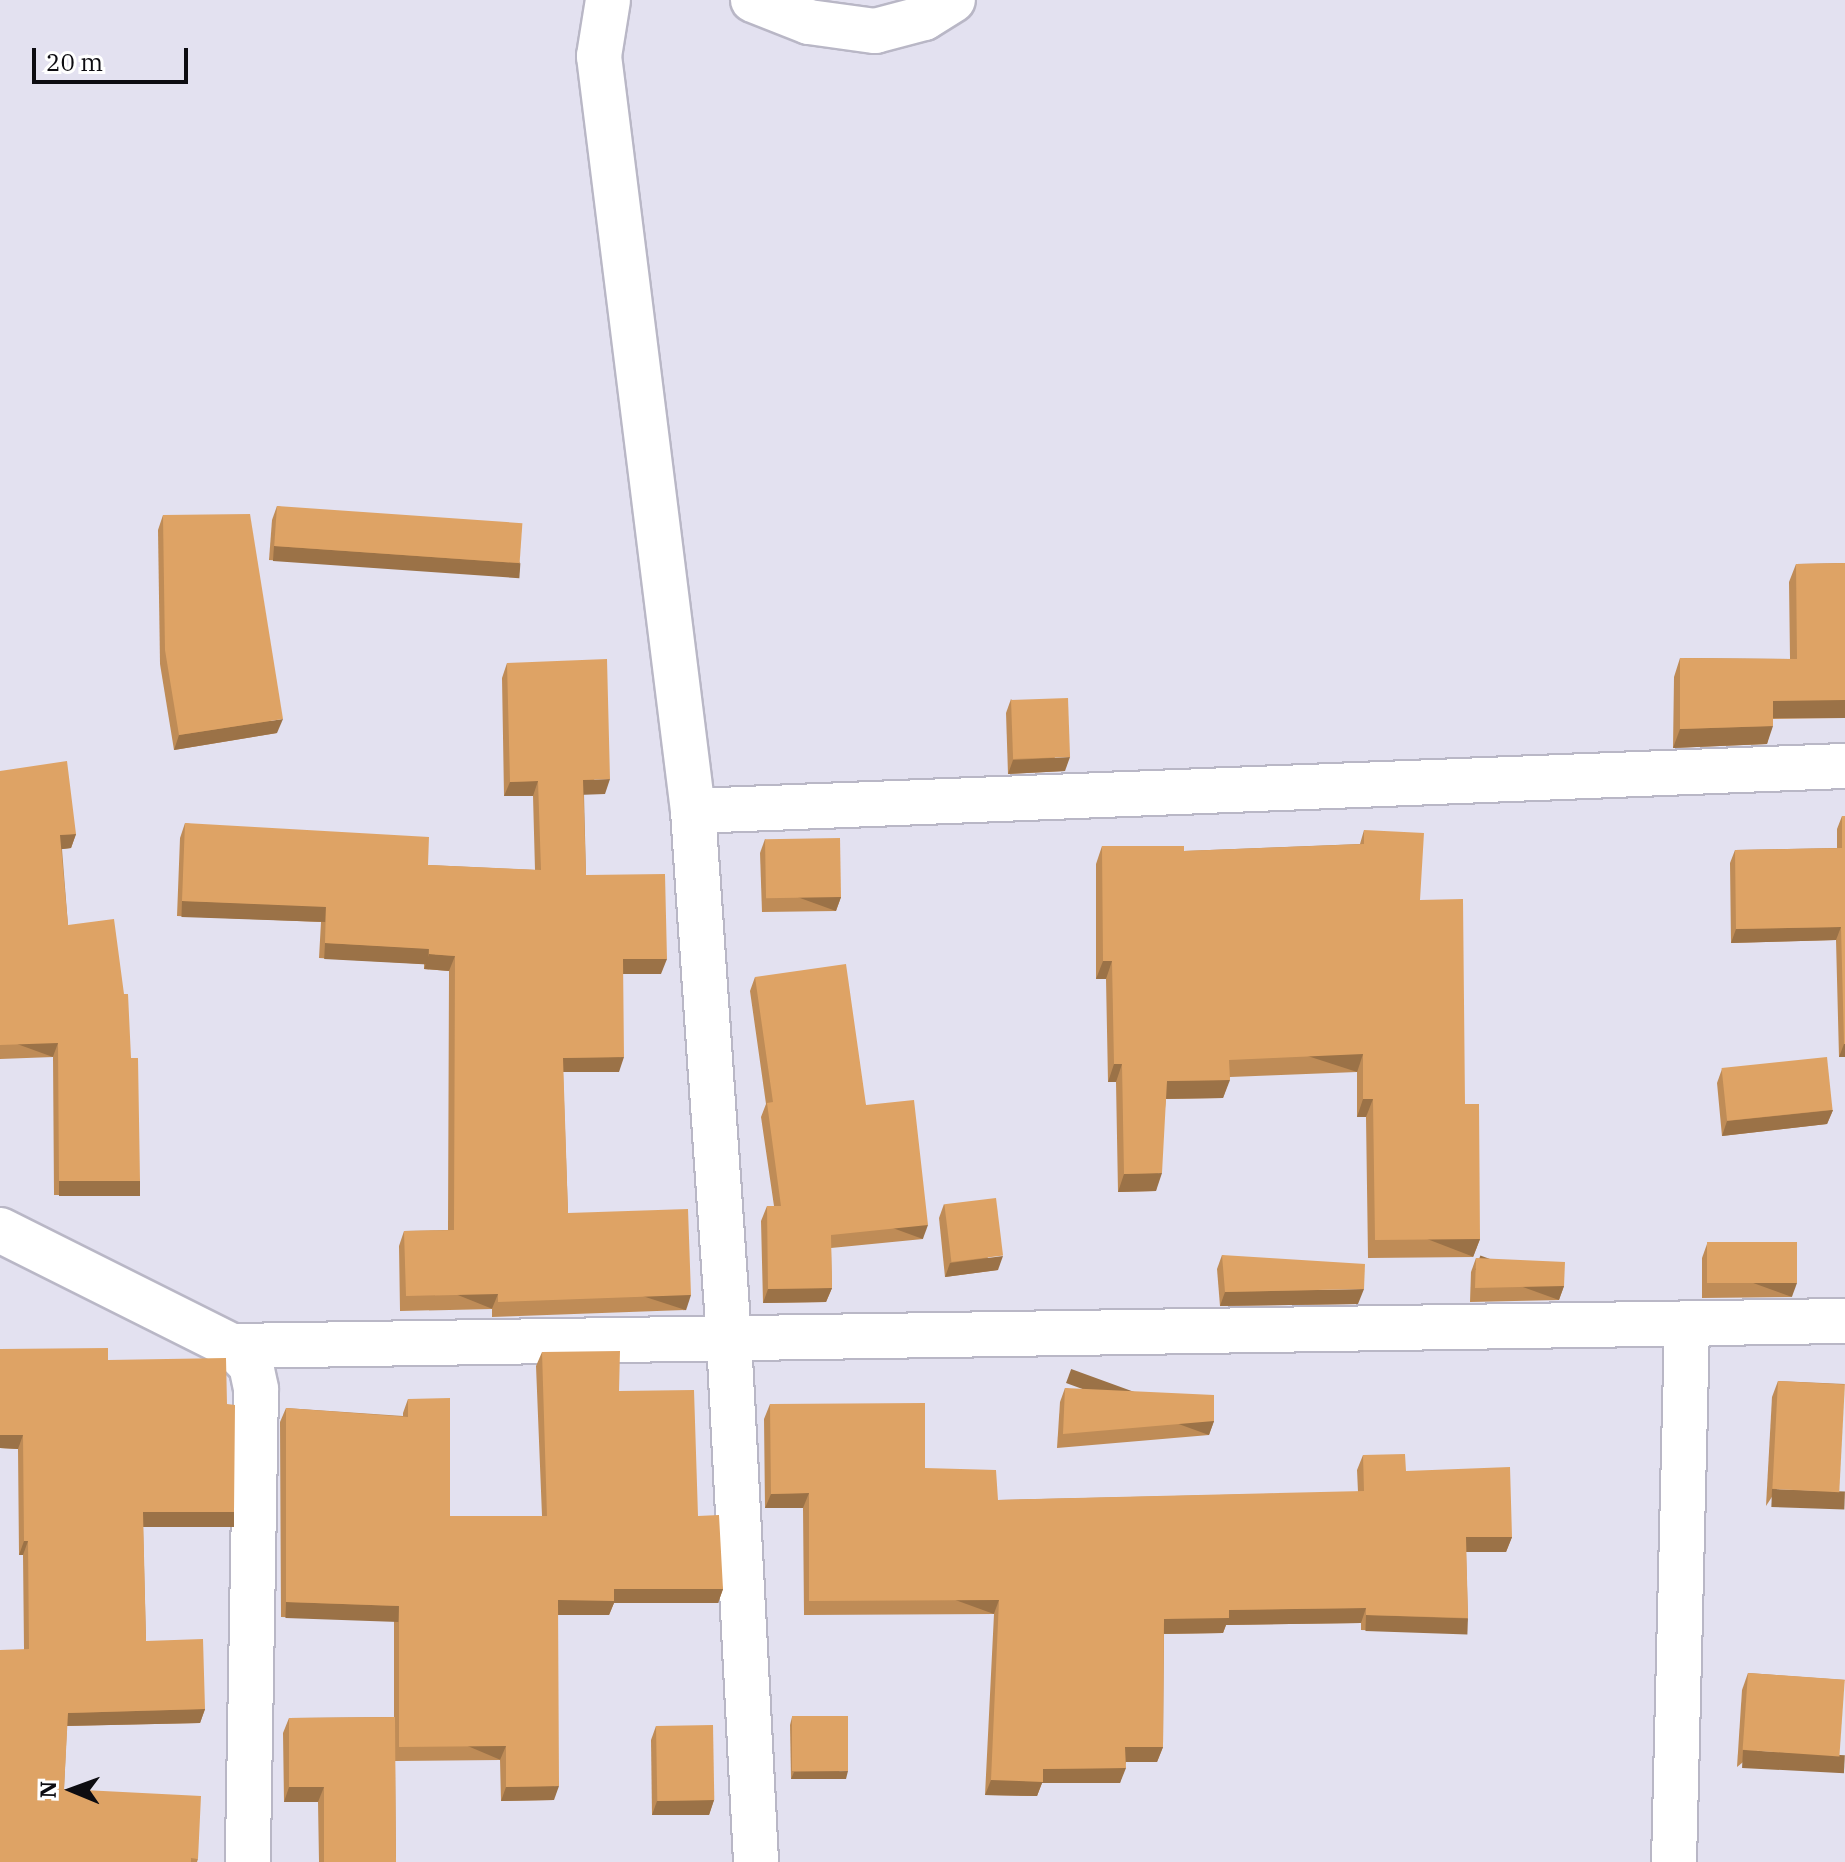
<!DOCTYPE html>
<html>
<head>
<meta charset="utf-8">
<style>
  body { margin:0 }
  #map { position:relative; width:1845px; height:1862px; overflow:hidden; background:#e3e1f0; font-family:"IBM Plex Serif",serif }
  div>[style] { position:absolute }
  .roads { filter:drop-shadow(2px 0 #b9b7c6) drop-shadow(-2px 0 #b9b7c6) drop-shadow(0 2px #b9b7c6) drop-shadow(0 -2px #b9b7c6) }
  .street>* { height:44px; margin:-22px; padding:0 22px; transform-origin:22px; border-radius:22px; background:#fff }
  .wall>* { inset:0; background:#bf8c57 }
  .shaded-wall>* { inset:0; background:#9b7247; transform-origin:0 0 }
  .building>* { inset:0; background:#dea365; transform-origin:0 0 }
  span { translate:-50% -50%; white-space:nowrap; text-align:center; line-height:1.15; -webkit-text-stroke:6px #fff; paint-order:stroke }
  .north { position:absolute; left:32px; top:1750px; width:80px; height:80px; -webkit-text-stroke:6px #fff; paint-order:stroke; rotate:271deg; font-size:22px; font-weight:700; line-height:32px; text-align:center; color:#0d0c11 }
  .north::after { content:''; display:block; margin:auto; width:28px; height:36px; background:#0d0c11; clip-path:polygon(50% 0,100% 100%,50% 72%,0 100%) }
  .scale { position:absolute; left:32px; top:48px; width:156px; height:36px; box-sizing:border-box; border:4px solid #0d0c11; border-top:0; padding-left:10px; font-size:24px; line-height:28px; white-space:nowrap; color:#0d0c11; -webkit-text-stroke:6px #fff; paint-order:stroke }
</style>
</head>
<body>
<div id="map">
  <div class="roads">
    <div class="street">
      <i style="left:608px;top:0;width:57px;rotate:99.1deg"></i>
      <i style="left:599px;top:56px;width:761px;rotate:82.9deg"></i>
      <i style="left:693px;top:811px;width:529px;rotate:86.1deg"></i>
      <i style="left:729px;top:1339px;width:524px;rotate:87.04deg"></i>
      <i style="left:753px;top:0;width:60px;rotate:21.4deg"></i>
      <i style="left:809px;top:22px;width:67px;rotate:7.8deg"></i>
      <i style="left:875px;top:31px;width:51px;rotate:-14.9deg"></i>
      <i style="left:924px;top:18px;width:34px;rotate:-32deg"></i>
      <i style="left:693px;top:811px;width:1153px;rotate:-2.24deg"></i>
      <i style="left:0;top:1230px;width:259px;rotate:26.6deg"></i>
      <i style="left:232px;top:1346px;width:27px;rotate:45deg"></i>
      <i style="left:251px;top:1365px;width:25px;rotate:78deg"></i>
      <i style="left:256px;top:1389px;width:473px;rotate:91deg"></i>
      <i style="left:232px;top:1346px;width:1613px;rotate:-0.89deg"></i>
      <i style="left:1674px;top:1862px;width:535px;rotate:-88.61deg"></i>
    </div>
  </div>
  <div class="wall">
    <i style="clip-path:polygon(277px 506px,520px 562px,514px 576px,269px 560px,272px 520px)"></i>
    <i style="clip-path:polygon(163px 515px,277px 733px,174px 750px,160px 664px,158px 530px)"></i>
    <i style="clip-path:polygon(1845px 563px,1845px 718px,1773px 719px,1767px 744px,1673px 748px,1674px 677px,1680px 658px,1790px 659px,1789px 582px,1796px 564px)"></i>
    <i style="clip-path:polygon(507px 663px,605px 794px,584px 794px,586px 875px,661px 974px,623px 974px,619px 1072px,563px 1072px,568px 1213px,686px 1310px,492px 1317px,492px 1309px,400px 1311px,399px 1246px,404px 1231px,448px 1230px,449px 971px,424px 969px,424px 964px,319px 958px,321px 922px,177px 916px,180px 838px,185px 823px,428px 865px,535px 870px,533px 796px,504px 796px,502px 678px)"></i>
    <i style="clip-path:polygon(1011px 699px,1065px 771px,1008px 774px,1006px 713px)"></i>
    <i style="clip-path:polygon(0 771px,76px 834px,71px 848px,62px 849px,68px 925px,135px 1195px,54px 1195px,53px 1057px,0 1059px)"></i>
    <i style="clip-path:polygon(1842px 816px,1845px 816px,1845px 1057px,1839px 1057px,1836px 940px,1731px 943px,1730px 863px,1735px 850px,1837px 848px,1837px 829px)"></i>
    <i style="clip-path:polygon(1364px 830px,1420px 900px,1465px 1104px,1480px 1239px,1473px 1257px,1368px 1258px,1366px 1117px,1357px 1117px,1357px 1072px,1230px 1077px,1223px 1098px,1166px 1099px,1156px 1191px,1118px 1192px,1116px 1082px,1108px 1082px,1106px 979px,1096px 979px,1096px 864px,1102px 846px,1184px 851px,1360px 844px)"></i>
    <i style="clip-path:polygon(765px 839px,841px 897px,836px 911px,762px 912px,760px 853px)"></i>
    <i style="clip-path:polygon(755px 977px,866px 1105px,923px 1239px,831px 1248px,832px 1288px,826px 1302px,763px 1303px,761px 1221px,767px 1206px,774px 1206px,761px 1117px,766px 1104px,750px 991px)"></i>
    <i style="clip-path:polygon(1722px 1069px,1833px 1110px,1827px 1124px,1722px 1136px,1717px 1083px)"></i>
    <i style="clip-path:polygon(944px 1204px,998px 1270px,945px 1277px,939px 1218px)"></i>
    <i style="clip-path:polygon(1707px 1244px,1792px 1297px,1702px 1298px,1702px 1258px)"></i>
    <i style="clip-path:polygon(1222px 1255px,1358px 1304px,1220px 1306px,1217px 1269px)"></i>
    <i style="clip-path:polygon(1476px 1258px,1564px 1286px,1559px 1300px,1470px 1302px,1471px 1272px)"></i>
    <i style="clip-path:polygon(542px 1352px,619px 1391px,698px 1516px,723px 1589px,718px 1603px,614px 1603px,609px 1615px,558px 1615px,554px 1800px,501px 1801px,500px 1760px,395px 1761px,396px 1862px,319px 1862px,318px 1802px,284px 1802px,283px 1733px,289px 1718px,394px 1717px,394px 1620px,281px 1617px,280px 1422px,286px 1408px,403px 1416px,403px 1413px,408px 1399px,450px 1516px,542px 1516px,536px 1366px)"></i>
    <i style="clip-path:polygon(108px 1360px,229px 1526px,143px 1526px,146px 1641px,205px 1709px,200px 1723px,67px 1726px,64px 1789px,198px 1859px,197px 1862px,0 1862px,24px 1649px,23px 1555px,19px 1555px,18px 1449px,0 1448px)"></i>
    <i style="clip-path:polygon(1778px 1381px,1845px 1384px,1766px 1506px,1772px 1397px)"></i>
    <i style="clip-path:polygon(1065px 1388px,1214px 1421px,1209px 1435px,1057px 1448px,1060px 1402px)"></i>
    <i style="clip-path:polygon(770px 1404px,925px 1468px,998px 1500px,1358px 1492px,1357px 1470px,1363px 1455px,1406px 1471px,1512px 1537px,1506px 1552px,1466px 1552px,1468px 1618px,1463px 1633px,1361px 1630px,1361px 1623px,1226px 1625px,1223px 1633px,1164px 1634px,1163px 1747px,1157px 1762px,1126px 1762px,1120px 1783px,1042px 1783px,1037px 1796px,985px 1795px,994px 1614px,804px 1615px,803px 1508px,765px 1508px,764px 1419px)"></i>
    <i style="clip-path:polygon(1748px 1673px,1845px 1680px,1737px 1767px,1742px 1690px)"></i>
    <i style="clip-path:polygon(792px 1717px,846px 1779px,791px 1779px,790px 1725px)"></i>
    <i style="clip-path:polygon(656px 1726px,714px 1800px,709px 1815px,652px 1815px,651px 1740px)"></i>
  </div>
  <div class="shaded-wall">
    <i style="left:274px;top:546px;width:247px;height:15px;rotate:4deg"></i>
    <i style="left:1845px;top:700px;width:18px;height:72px;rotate:90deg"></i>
    <i style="clip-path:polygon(283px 719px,277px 733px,174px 750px,179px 735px)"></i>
    <i style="clip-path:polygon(1773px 726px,1767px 744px,1673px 748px,1680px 729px)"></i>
    <i style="clip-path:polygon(1070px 757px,1065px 771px,1008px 774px,1013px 760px)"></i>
    <i style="clip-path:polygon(610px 779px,605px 794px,578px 795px,583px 780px)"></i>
    <i style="clip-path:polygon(538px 781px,533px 796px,504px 796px,510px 782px)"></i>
    <i style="clip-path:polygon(76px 834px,71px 848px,55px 850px,60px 835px)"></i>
    <i style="left:841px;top:897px;width:15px;height:74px;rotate:110deg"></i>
    <i style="left:182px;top:901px;width:144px;height:16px;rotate:2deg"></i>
    <i style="clip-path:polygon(1841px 927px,1836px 940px,1731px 943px,1736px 929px)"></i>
    <i style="left:325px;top:943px;width:104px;height:16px;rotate:3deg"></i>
    <i style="clip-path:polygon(429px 954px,455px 956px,449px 971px,424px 969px)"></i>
    <i style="clip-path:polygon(623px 959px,667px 959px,661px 974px,618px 974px)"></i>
    <i style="clip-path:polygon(1103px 961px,1112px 961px,1106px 979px,1096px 979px)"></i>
    <i style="left:58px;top:1043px;width:15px;height:58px;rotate:110deg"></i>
    <i style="clip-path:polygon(1844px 1044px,1845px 1044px,1845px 1057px,1839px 1057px)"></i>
    <i style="left:1363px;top:1054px;width:19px;height:134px;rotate:108deg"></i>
    <i style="clip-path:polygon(624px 1057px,619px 1072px,558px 1072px,563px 1058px)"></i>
    <i style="clip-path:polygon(1114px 1064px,1122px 1064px,1116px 1082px,1108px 1082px)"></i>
    <i style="clip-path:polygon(1230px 1080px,1223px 1098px,1160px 1099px,1167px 1081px)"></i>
    <i style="clip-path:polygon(1363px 1099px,1373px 1099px,1366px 1117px,1357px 1117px)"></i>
    <i style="clip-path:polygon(1833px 1110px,1827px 1124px,1722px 1136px,1727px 1121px)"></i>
    <i style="clip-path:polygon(1162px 1173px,1156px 1191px,1118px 1192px,1124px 1174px)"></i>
    <i style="left:59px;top:1181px;width:81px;height:15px"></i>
    <i style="left:928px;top:1225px;width:15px;height:98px;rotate:110deg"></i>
    <i style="left:1480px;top:1239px;width:19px;height:105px;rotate:111deg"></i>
    <i style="clip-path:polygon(1003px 1256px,998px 1270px,945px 1277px,950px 1263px)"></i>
    <i style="left:1797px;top:1283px;width:15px;height:90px;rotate:110deg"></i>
    <i style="left:1564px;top:1286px;width:15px;height:89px;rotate:110deg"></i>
    <i style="clip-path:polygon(832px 1288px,826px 1302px,763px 1303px,768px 1289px)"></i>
    <i style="clip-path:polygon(1364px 1289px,1358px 1304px,1220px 1306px,1225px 1292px)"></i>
    <i style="left:498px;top:1294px;width:16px;height:92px;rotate:112deg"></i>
    <i style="left:691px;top:1295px;width:16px;height:193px;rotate:108deg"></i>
    <i style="left:1214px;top:1421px;width:15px;height:152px;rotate:110deg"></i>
    <i style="clip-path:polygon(0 1435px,23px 1435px,18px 1449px,0 1448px)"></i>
    <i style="left:1772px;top:1489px;width:73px;height:18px;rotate:2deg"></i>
    <i style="clip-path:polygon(809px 1493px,803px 1508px,765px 1508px,771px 1494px)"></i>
    <i style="left:143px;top:1512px;width:91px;height:15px"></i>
    <i style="clip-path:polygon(1466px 1537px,1512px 1537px,1506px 1552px,1461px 1552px)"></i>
    <i style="clip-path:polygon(24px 1541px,28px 1541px,23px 1555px,19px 1555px)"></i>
    <i style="clip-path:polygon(614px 1589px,723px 1589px,718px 1603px,614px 1603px,609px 1615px,553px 1615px,558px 1600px)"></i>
    <i style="left:999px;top:1600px;width:15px;height:190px;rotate:110deg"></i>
    <i style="left:286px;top:1602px;width:113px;height:16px;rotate:2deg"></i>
    <i style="clip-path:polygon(1366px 1608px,1361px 1623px,1226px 1625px,1223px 1633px,1159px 1634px,1164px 1619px,1229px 1610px)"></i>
    <i style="left:1366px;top:1615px;width:102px;height:16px;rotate:2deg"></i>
    <i style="clip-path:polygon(205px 1709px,200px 1723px,63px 1726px,68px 1713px)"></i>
    <i style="left:506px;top:1746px;width:15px;height:107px;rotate:113deg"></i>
    <i style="clip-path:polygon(1125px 1747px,1163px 1747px,1157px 1762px,1120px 1762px)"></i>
    <i style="left:1743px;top:1750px;width:102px;height:18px;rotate:3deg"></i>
    <i style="clip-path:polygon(1126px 1768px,1120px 1783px,1042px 1783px,1037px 1796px,985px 1795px,991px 1780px,1043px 1769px)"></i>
    <i style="clip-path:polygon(848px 1771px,846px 1779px,791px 1779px,794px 1772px)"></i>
    <i style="clip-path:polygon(559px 1786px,554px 1800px,501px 1801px,506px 1787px)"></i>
    <i style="clip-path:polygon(289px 1787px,324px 1787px,318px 1802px,284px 1802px)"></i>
    <i style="clip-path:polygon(714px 1800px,709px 1815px,652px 1815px,657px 1801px)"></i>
  </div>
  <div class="building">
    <i style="left:277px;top:506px;width:246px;height:40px;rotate:4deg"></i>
    <i style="clip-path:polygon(250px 514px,283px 719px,179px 735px,165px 650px,163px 515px)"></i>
    <i style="clip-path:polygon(1845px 563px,1845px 700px,1773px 701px,1773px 726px,1680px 729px,1680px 658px,1797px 659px,1796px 564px)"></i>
    <i style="clip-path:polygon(607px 659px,610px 779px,583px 780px,586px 875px,665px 874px,667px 959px,623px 959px,624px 1057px,563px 1058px,568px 1213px,688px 1209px,691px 1295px,498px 1302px,498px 1294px,406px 1296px,404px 1231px,454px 1230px,455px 956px,429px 954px,429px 949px,325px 943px,326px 907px,182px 901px,185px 823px,429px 837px,428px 865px,541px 870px,538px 781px,510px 782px,507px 663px)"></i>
    <i style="left:1068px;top:698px;width:59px;height:57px;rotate:88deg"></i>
    <i style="clip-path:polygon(67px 761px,76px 834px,60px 835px,68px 925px,114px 919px,124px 994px,128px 994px,131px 1058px,138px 1058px,140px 1181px,59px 1181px,58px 1043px,0 1045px,0 771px)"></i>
    <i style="clip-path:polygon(1842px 816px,1845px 816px,1845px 1044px,1844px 1044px,1841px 927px,1736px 929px,1735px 850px,1842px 848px)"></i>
    <i style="clip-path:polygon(1364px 830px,1424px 833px,1420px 900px,1463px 899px,1465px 1104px,1479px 1104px,1480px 1239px,1375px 1240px,1373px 1099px,1363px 1099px,1363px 1054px,1229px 1060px,1230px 1080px,1167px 1081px,1162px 1173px,1124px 1174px,1122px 1064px,1114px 1064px,1112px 961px,1103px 961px,1102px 846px,1184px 846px,1184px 851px,1364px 844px)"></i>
    <i style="left:840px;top:838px;width:59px;height:75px;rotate:89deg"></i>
    <i style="clip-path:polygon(846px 964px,866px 1105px,914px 1100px,928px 1225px,831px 1235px,832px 1288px,768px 1289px,767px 1206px,781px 1206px,767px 1103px,773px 1102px,755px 977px)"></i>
    <i style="left:1827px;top:1057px;width:53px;height:106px;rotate:84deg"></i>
    <i style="left:996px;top:1198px;width:58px;height:52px;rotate:83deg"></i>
    <i style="left:1797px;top:1242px;width:41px;height:90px;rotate:90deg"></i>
    <i style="clip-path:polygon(1222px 1255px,1365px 1264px,1364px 1289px,1225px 1292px)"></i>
    <i style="clip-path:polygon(1476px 1258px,1565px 1262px,1564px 1286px,1475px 1288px)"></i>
    <i style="clip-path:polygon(108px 1348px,108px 1360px,226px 1358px,227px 1404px,235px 1405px,234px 1512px,143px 1512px,146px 1641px,203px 1639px,205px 1709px,68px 1713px,64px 1789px,201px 1796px,198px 1859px,191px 1858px,191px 1862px,0 1862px,0 1650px,29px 1649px,28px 1541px,24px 1541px,23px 1435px,0 1435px,0 1349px)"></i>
    <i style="clip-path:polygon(620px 1351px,619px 1391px,694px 1390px,698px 1516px,719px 1515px,723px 1589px,614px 1589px,614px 1601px,558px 1600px,559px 1786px,506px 1787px,506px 1746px,399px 1747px,399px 1606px,286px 1602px,286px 1408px,408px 1417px,408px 1399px,450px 1398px,450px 1516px,547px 1516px,542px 1352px)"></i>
    <i style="left:1778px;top:1381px;width:67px;height:108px;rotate:3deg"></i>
    <i style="clip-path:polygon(1065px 1388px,1214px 1395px,1214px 1421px,1063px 1434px)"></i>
    <i style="clip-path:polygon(925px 1403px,925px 1468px,996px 1470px,998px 1500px,1364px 1491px,1363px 1455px,1405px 1454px,1406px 1471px,1510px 1467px,1512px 1537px,1466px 1537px,1468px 1618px,1366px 1615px,1366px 1608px,1229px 1610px,1229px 1618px,1164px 1619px,1163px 1747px,1125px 1747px,1126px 1768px,1043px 1769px,1043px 1782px,991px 1780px,999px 1600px,809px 1601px,809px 1493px,771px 1494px,770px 1404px)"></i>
    <i style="left:1748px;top:1673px;width:97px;height:77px;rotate:4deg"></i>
    <i style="left:848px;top:1716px;width:55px;height:56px;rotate:90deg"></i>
    <i style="clip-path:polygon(395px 1717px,396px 1862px,324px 1862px,324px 1787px,289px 1787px,289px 1718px)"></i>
    <i style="left:713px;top:1725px;width:75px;height:57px;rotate:89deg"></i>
  </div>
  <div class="north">N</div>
  <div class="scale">20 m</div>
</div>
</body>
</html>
